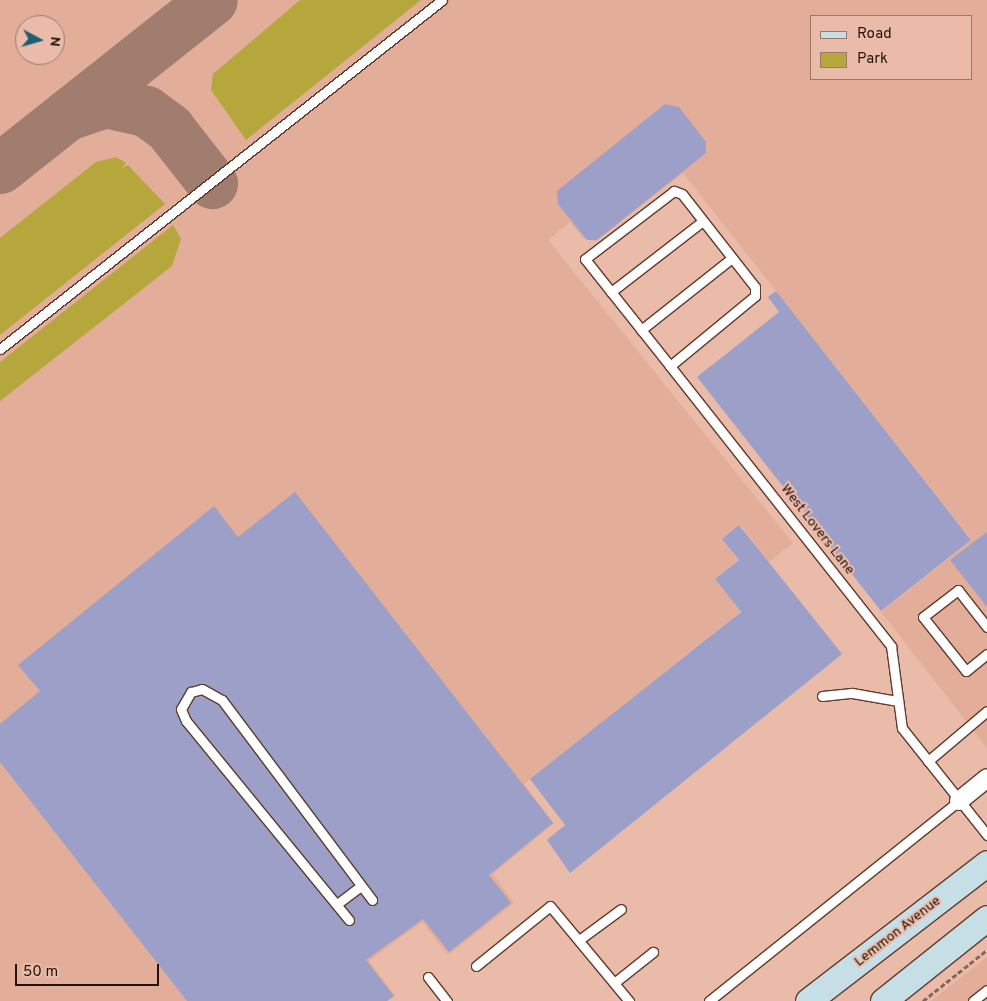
<!DOCTYPE html>
<html>
<head>
<meta charset="utf-8">
<style>
  body { margin:0 }
  #map { position:relative; width:987px; height:1001px; overflow:hidden; background:#eabba9; font-family:Overpass,sans-serif }
  div>[style] { position:absolute }
  .built>* { inset:0; background:#e2ad99 }
  .green>* { inset:0; background:#b6a73d }
  .taxiway>* { height:51px; margin:-25.5px; padding:0 25.5px; transform-origin:25.5px; border-radius:25.5px; background:#a17d70 }
  .building>* { inset:0; background:#9c9fc8 }
  .path>* { height:3px; margin-top:-1.5px; transform-origin:0; background:repeating-linear-gradient(90deg,#86665a 0 5px,transparent 0 7.5px) }
  .roads { filter:drop-shadow(1px 0 #613b2c) drop-shadow(-1px 0 #613b2c) drop-shadow(0 1px #613b2c) drop-shadow(0 -1px #613b2c) }
  .lane>* { height:9px; margin:-4.5px; padding:0 4.5px; transform-origin:4.5px; border-radius:4.5px; background:#fff }
  .street>* { height:18px; margin:-9px; padding:0 9px; transform-origin:9px; border-radius:9px; background:#fff }
  .secondary>* { height:25px; margin:-12.5px; padding:0 12.5px; transform-origin:12.5px; border-radius:12.5px; background:#c6dfe7 }
  span { translate:-50% -50%; white-space:nowrap; text-align:center; line-height:1.15; -webkit-text-stroke:4px #eabba9; paint-order:stroke }
  .street-label { font-size:14px; color:#24130d }
  .legend { position:absolute; left:810px; top:15px; width:162px; height:65px; box-sizing:border-box; background:#eabba9; border:1px solid #9b786b; margin:0; padding:6px 9px; list-style:none; font-size:15px; color:#24130d }
  .legend li { display:flex; align-items:center; gap:10px; height:25px }
  .legend b { width:25px; border:1px solid #9b786b }
  .north { position:absolute; left:15px; top:15px; width:50px; height:50px; box-sizing:border-box; background:#eabba9; border:1px solid #9b786b; border-radius:50%; rotate:96deg; font-size:14px; font-weight:700; line-height:20px; text-align:center; color:#24130d }
  .north::after { content:''; display:block; margin:auto; width:18px; height:22px; background:#1d6073; clip-path:polygon(50% 0,100% 100%,50% 72%,0 100%) }
  .scale { position:absolute; left:15px; top:964px; width:144px; height:22px; box-sizing:border-box; border:2px solid #24130d; border-top:0; padding-left:6px; font-size:15px; line-height:18px; white-space:nowrap; color:#24130d; -webkit-text-stroke:4px #eabba9; paint-order:stroke }
</style>
</head>
<body>
<div id="map">
  <div class="built">
    <i style="clip-path:polygon(evenodd,0 0,987px 0,987px 748px,881px 612px,972px 540px,683px 173px,596px 241px,584px 239px,570px 222px,548px 240px,793px 543px,769px 562px,740px 524px,722px 539px,738px 560px,715px 579px,740px 612px,524px 784px,554px 823px,493px 874px,514px 903px,448px 955px,422px 922px,369px 961px,395px 995px,388px 1001px,0 1001px,0 0,811px 16px,971px 16px,971px 79px,811px 79px,811px 16px,0 0,25px 25px,55px 25px,55px 55px,25px 55px,25px 25px)"></i>
    <i style="clip-path:polygon(987px 957px,987px 1001px,931px 1001px)"></i>
  </div>
  <div class="green">
    <i style="clip-path:polygon(300px 0,421px 0,246px 140px,211px 90px,213px 74px)"></i>
    <i style="clip-path:polygon(116px 157px,126px 163px,122px 168px,128px 165px,165px 204px,0 335px,0 238px,96px 162px)"></i>
    <i style="clip-path:polygon(173px 225px,181px 239px,172px 266px,0 401px,0 362px)"></i>
  </div>
  <div class="taxiway">
    <i style="left:67px;top:115px;width:40px;rotate:-18.9deg"></i>
    <i style="left:105px;top:102px;width:42px;rotate:12.4deg"></i>
    <i style="left:146px;top:111px;width:29px;rotate:36deg"></i>
    <i style="left:169px;top:128px;width:70px;rotate:52deg"></i>
    <i style="left:0;top:168px;width:270px;rotate:-38.4deg"></i>
  </div>
  <div class="building">
    <i style="clip-path:polygon(665px 104px,679px 107px,706px 142px,706px 153px,597px 240px,587px 240px,558px 204px,557px 191px)"></i>
    <i style="clip-path:polygon(776px 291px,971px 540px,881px 611px,697px 377px,779px 312px,768px 297px)"></i>
    <i style="clip-path:polygon(295px 492px,553px 823px,489px 875px,511px 903px,449px 952px,423px 919px,366px 960px,394px 996px,387px 1001px,187px 1001px,0 762px,0 724px,40px 691px,18px 665px,214px 506px,238px 537px)"></i>
    <i style="clip-path:polygon(739px 525px,842px 654px,570px 873px,547px 840px,565px 825px,530px 779px,741px 612px,715px 579px,739px 560px,722px 539px)"></i>
    <i style="clip-path:polygon(987px 532px,987px 607px,950px 560px)"></i>
  </div>
  <div class="path">
    <i style="left:923px;top:1001px;width:82px;rotate:-38.6deg"></i>
  </div>
  <div class="roads">
    <div class="lane">
      <i style="left:611px;top:292px;width:116px;rotate:-37.7deg"></i>
      <i style="left:641px;top:330px;width:116px;rotate:-38.4deg"></i>
      <i style="left:0;top:349px;width:563px;rotate:-38.29deg"></i>
      <i style="left:670px;top:366px;width:110px;rotate:-39.5deg"></i>
      <i style="left:755px;top:296px;width:9px;rotate:-90deg"></i>
      <i style="left:755px;top:287px;width:118px;rotate:-128.1deg"></i>
      <i style="left:682px;top:194px;width:9px;rotate:-159deg"></i>
      <i style="left:674px;top:191px;width:112px;rotate:142.6deg"></i>
      <i style="left:585px;top:259px;width:137px;rotate:51.5deg"></i>
      <i style="left:670px;top:366px;width:357px;rotate:51.7deg"></i>
      <i style="left:891px;top:646px;width:83px;rotate:82.4deg"></i>
      <i style="left:902px;top:728px;width:137px;rotate:51.5deg"></i>
      <i style="left:987px;top:627px;width:47px;rotate:-128.1deg"></i>
      <i style="left:958px;top:590px;width:44px;rotate:142.4deg"></i>
      <i style="left:923px;top:617px;width:69px;rotate:51.5deg"></i>
      <i style="left:966px;top:671px;width:27px;rotate:-39deg"></i>
      <i style="left:822px;top:696px;width:30px;rotate:-6deg"></i>
      <i style="left:852px;top:693px;width:47px;rotate:9.9deg"></i>
      <i style="left:928px;top:761px;width:77px;rotate:-40.3deg"></i>
      <i style="left:337px;top:904px;width:30px;rotate:-37deg"></i>
      <i style="left:349px;top:920px;width:257px;rotate:-129.3deg"></i>
      <i style="left:186px;top:721px;width:13px;rotate:-113deg"></i>
      <i style="left:181px;top:709px;width:20px;rotate:-60deg"></i>
      <i style="left:191px;top:692px;width:11px;rotate:-15deg"></i>
      <i style="left:202px;top:689px;width:23px;rotate:29deg"></i>
      <i style="left:222px;top:700px;width:250px;rotate:53.1deg"></i>
      <i style="left:579px;top:940px;width:52px;rotate:-36.4deg"></i>
      <i style="left:476px;top:966px;width:95px;rotate:-39deg"></i>
      <i style="left:550px;top:906px;width:124px;rotate:50.3deg"></i>
      <i style="left:428px;top:977px;width:31px;rotate:52deg"></i>
      <i style="left:614px;top:983px;width:50px;rotate:-38.5deg"></i>
      <i style="left:709px;top:1001px;width:320px;rotate:-38.7deg"></i>
      <i style="left:973px;top:1001px;width:18px;rotate:-38deg"></i>
    </div>
    <div class="street">
      <i style="left:959px;top:801px;width:36px;rotate:-39deg"></i>
    </div>
    <div class="secondary">
      <i style="left:808px;top:1001px;width:226px;rotate:-37.6deg"></i>
      <i style="left:883px;top:1001px;width:133px;rotate:-38.6deg"></i>
    </div>
  </div>
  <div class="street-label">
    <span style="left:817px;top:530px;rotate:52deg">West Lovers Lane</span>
    <span style="left:898px;top:932px;rotate:-38deg">Lemmon Avenue</span>
  </div>
  <ul class="legend">
  <li><b style="height:6px;background:#c6dfe7"></b>Road</li>
  <li><b style="height:14px;background:#b6a73d"></b>Park</li>
  </ul>
  <div class="north">N</div>
  <div class="scale">50 m</div>
</div>
</body>
</html>
